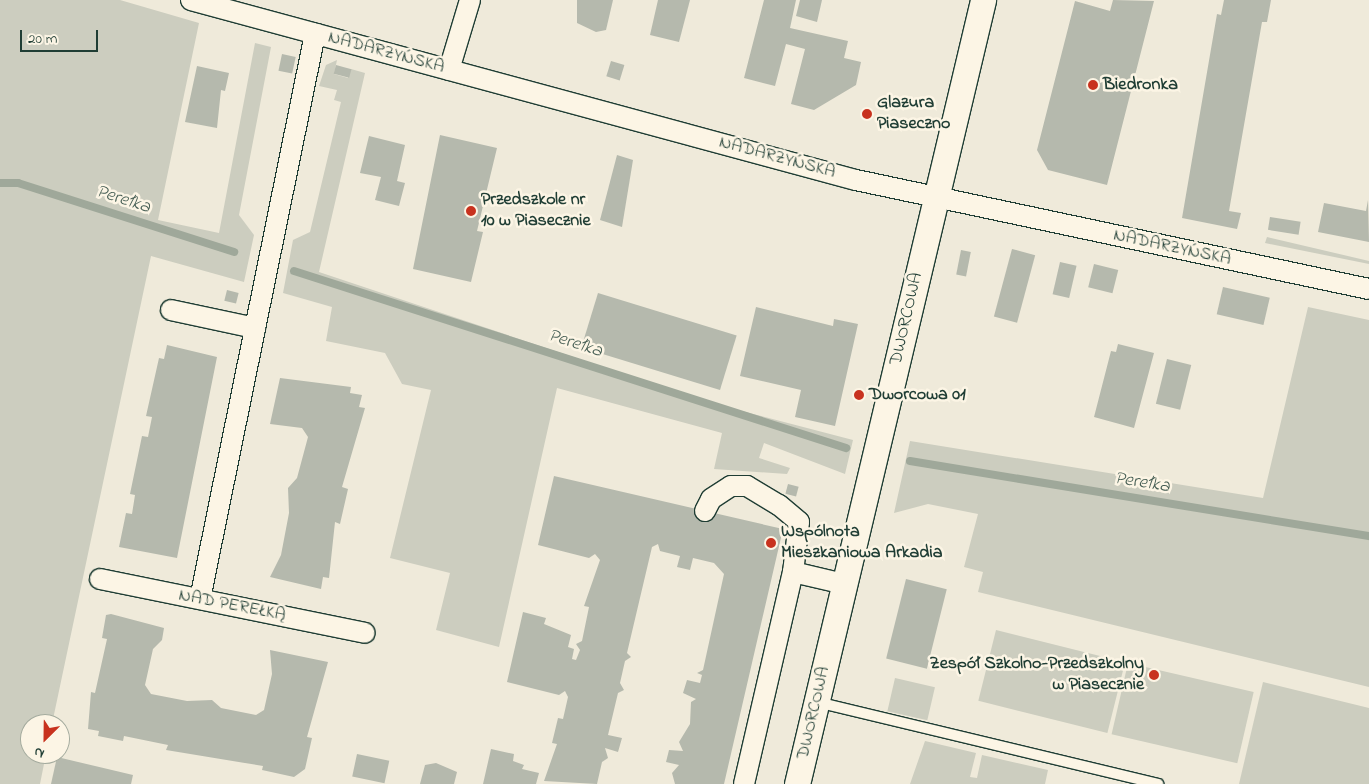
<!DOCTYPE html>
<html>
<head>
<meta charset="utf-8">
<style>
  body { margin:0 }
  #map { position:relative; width:1369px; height:784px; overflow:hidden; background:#efeada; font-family:"Indie Flower",sans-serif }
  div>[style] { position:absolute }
  .green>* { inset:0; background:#cccdbf; transform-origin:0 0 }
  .stream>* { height:8px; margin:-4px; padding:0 4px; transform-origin:4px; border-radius:4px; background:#9fa89a }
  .building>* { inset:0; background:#b5b9ad; transform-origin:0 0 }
  .roads { filter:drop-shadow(1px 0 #1f3d34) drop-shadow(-1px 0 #1f3d34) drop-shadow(0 1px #1f3d34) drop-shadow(0 -1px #1f3d34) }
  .service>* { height:10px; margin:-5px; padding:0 5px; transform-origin:5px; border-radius:5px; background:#fcf5e5 }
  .minor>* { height:20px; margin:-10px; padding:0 10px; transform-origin:10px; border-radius:10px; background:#fcf5e5 }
  .tertiary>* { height:25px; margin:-12.5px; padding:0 12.5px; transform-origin:12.5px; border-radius:12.5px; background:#fcf5e5 }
  .dots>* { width:14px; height:14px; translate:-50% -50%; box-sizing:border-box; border:2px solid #fcf5e5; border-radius:50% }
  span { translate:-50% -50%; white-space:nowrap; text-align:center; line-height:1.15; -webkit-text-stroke:5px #fcf5e5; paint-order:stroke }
  .street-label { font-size:18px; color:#1f3d34 }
  .poi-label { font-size:18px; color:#1f3d34; font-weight:700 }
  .left { translate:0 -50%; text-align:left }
  .right { translate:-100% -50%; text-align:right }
  .water-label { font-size:19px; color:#455d53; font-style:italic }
  .north { position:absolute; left:20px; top:714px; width:50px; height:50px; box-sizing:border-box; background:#fcf5e5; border:1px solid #a4ab9e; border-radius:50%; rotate:203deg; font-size:14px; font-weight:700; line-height:20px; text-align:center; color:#1f3d34 }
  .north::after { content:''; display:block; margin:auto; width:18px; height:22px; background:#c8321e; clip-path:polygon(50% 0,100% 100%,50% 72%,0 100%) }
  .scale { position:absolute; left:20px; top:30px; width:78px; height:22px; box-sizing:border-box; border:2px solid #1f3d34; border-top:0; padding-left:6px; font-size:15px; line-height:18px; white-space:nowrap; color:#1f3d34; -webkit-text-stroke:4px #fcf5e5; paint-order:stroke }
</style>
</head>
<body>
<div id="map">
  <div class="green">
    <i style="clip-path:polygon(0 0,120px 0,199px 23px,158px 220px,219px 233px,255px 43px,271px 47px,239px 215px,254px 235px,244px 282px,151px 256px,52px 724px,30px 724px,30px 754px,46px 754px,40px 784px,0 784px)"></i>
    <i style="clip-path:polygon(337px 60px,334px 74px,348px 78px,351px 69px,365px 73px,319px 272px,711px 403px,853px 440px,845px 474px,764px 443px,759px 458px,790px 468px,787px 474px,714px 469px,722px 433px,557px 388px,499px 647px,436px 630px,450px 573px,390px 558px,431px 390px,402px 384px,385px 353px,326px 341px,332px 307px,283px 293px,293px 240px,310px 232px,341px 102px,334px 100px,337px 90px,319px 86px,326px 65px)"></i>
    <i style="clip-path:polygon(1267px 237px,1369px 261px,1369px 264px,1265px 243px)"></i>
    <i style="clip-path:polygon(1308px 307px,1369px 320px,1369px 687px,978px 592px,983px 572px,964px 567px,978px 514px,928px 504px,894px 513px,910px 441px,1263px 498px)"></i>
    <i style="left:996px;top:630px;width:133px;height:73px;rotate:14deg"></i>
    <i style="left:1128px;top:663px;width:129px;height:73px;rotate:13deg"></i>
    <i style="left:895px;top:678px;width:41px;height:34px;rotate:13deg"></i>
    <i style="clip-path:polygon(1263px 682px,1369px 708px,1369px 784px,1239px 784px)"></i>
    <i style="clip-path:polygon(925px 741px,976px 753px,970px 777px,977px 778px,982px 755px,1048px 770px,1045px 784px,910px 784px)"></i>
  </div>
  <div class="stream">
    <i style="left:0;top:183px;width:18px"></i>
    <i style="left:18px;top:183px;width:227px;rotate:17.7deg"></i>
    <i style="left:294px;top:271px;width:580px;rotate:17.78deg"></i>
    <i style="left:910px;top:461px;width:465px;rotate:9.3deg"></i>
  </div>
  <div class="building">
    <i style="clip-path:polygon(577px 0,613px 0,606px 30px,596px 32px,577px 23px)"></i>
    <i style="clip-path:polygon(658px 0,690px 0,679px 42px,650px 35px)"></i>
    <i style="clip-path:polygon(764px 0,796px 0,790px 28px,848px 41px,844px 58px,861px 62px,856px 85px,814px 110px,791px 104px,805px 49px,786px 44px,775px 86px,744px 78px)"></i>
    <i style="clip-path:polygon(800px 0,822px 0,817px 22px,796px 16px)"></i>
    <i style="clip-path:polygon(1113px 0,1154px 1px,1107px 185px,1048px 170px,1037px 150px,1075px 1px,1110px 11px)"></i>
    <i style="clip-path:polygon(1224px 0,1271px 0,1267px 22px,1262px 22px,1229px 211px,1241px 213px,1237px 229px,1182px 218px,1217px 14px,1221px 15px)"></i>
    <i style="left:282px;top:54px;width:14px;height:17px;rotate:12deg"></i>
    <i style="left:611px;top:61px;width:14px;height:16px;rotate:17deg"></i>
    <i style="left:336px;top:65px;width:16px;height:9px;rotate:15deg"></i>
    <i style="clip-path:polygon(197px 66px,229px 73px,225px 91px,221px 90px,217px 128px,185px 122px)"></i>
    <i style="clip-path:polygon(440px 135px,497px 148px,477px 231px,483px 232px,471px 282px,413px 269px)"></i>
    <i style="clip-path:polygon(369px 136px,405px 145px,397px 181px,405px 183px,399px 206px,375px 200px,381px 177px,360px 173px)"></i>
    <i style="clip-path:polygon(617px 155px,633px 160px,622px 227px,600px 220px)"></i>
    <i style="clip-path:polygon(1368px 200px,1369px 242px,1318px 232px,1324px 203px,1366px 211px)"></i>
    <i style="left:1270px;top:217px;width:31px;height:13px;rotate:9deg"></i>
    <i style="left:1012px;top:249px;width:24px;height:70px;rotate:15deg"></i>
    <i style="left:961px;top:250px;width:10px;height:25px;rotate:11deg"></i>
    <i style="left:1060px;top:262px;width:17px;height:33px;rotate:13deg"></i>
    <i style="left:1094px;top:264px;width:25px;height:24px;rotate:14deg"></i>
    <i style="left:1223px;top:287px;width:48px;height:28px;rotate:13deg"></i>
    <i style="left:227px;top:290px;width:12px;height:11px;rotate:14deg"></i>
    <i style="left:598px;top:293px;width:145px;height:57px;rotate:17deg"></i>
    <i style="clip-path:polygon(756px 307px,833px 326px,834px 319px,858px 324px,835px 426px,795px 417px,801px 390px,740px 376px)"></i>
    <i style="clip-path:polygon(1118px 344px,1154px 353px,1134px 428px,1094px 417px,1111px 351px,1116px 352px)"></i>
    <i style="clip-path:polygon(167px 345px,217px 357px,177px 558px,119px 547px,126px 513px,132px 514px,135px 495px,130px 494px,142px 436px,148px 437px,152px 417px,146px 416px,159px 358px,164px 359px)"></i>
    <i style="left:1167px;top:359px;width:25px;height:46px;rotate:14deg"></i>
    <i style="clip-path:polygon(280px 378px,351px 387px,350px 393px,362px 395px,359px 407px,365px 408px,342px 487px,348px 489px,340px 524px,335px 522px,329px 578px,323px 577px,321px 589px,270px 577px,281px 555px,289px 513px,288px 488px,297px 478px,308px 437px,302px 428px,270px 424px)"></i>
    <i style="clip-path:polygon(554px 476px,783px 529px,724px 784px,675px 784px,672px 773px,679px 765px,666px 762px,669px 750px,683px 751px,679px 742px,690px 724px,691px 702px,696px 699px,683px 693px,687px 680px,700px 683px,702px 675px,697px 673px,703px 670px,724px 574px,714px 563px,693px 558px,690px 570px,677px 567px,680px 556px,660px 551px,658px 544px,652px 547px,627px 653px,631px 657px,625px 661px,620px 683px,624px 690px,618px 693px,608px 735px,622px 738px,618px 752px,605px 748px,608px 758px,602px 762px,597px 784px,544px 781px,557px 744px,552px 743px,558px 718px,563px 719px,568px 697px,565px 691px,559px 695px,507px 682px,523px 612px,546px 618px,544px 624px,571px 635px,568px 647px,574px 649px,572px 659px,576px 660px,580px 650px,576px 644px,582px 641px,589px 607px,584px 606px,600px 560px,595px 554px,589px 558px,538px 545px)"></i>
    <i style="left:788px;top:484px;width:11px;height:10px;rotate:15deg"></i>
    <i style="left:906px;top:579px;width:42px;height:82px;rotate:14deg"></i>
    <i style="clip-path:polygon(111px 614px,164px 628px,162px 640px,153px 649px,145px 685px,151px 694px,187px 701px,212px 700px,221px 708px,256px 715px,264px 710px,272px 674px,270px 650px,328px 662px,307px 737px,312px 738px,305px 769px,294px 777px,262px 770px,263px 766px,166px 750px,168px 745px,124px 736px,123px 741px,98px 736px,99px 731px,88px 729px,91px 692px,95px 693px,107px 639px,102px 638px,106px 615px)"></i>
    <i style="clip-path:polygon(491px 749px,514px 754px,513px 761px,524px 765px,522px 769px,539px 773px,536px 784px,483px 784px)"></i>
    <i style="left:357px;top:754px;width:33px;height:23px;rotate:12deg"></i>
    <i style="clip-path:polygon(57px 757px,133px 775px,131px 784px,51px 784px)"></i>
    <i style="clip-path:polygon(436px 763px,457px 772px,454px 784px,420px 784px,425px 765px)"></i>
  </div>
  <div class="roads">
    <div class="service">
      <i style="left:817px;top:702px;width:351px;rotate:13.5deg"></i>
    </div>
    <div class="minor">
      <i style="left:191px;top:0;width:689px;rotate:15.15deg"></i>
      <i style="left:856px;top:180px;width:524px;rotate:12deg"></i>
      <i style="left:449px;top:70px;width:73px;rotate:-73.3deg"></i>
      <i style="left:171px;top:310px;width:86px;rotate:12.1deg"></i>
      <i style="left:705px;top:511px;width:13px;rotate:-63deg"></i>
      <i style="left:711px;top:499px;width:24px;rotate:-33deg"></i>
      <i style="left:731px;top:486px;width:16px"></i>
      <i style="left:747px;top:486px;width:37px;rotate:31deg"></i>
      <i style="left:779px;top:505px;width:26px;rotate:40deg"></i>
      <i style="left:799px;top:522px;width:50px;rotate:96.8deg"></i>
      <i style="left:100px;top:579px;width:270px;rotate:11.5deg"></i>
      <i style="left:200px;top:599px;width:577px;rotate:-78.5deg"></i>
      <i style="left:744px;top:784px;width:218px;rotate:-77deg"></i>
      <i style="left:793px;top:572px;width:52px;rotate:13.2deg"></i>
    </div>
    <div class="tertiary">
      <i style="left:797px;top:784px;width:806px;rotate:-76.65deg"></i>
    </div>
  </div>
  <div class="dots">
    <i style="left:1093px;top:85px;background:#c8321e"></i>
    <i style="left:867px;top:114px;background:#c8321e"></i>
    <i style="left:471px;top:211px;background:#c8321e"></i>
    <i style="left:859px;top:395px;background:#c8321e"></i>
    <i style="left:771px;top:543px;background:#c8321e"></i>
    <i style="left:1154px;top:675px;background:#c8321e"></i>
  </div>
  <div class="street-label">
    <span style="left:386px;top:53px;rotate:15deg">NADARZYŃSKA</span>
    <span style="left:777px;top:158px;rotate:15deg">NADARZYŃSKA</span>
    <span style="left:1172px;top:248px;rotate:12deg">NADARZYŃSKA</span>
    <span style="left:907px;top:319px;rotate:-77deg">DWORCOWA</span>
    <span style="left:232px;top:606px;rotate:11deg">NAD PEREŁKĄ</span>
    <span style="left:814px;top:713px;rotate:-77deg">DWORCOWA</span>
  </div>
  <div class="poi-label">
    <span class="left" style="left:1103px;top:85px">Biedronka</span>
    <span class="left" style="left:877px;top:114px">Glazura<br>Piaseczno</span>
    <span class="left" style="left:481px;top:211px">Przedszkole nr<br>10 w Piasecznie</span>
    <span class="left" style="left:869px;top:395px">Dworcowa 01</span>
    <span class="left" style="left:781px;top:543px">Wspólnota<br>Mieszkaniowa Arkadia</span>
    <span class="right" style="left:1144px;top:675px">Zespół Szkolno-Przedszkolny<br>w Piasecznie</span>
  </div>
  <div class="water-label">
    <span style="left:123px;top:200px;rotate:18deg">Perełka</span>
    <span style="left:575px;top:344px;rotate:18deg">Perełka</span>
    <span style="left:1142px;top:483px;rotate:9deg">Perełka</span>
  </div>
  <div class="north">N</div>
  <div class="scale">20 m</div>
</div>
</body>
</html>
